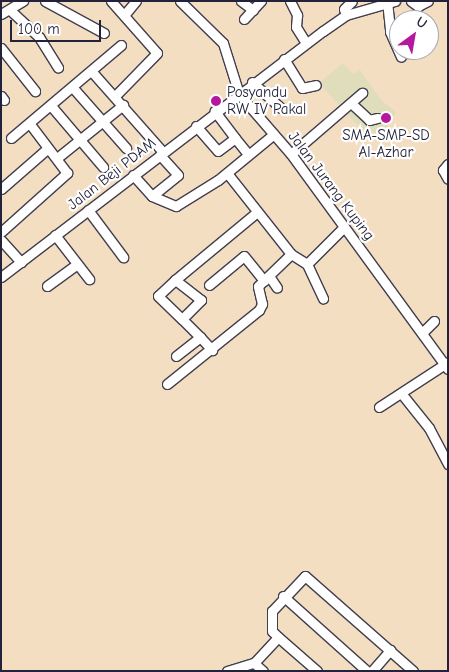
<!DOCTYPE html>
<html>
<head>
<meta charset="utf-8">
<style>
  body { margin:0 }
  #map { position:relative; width:449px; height:672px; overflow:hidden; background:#f3dec1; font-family:"Comic Neue",sans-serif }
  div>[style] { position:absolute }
  .built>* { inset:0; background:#e0ddbb }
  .roads { filter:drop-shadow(1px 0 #413e4f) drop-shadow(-1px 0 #413e4f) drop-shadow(0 1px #413e4f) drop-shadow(0 -1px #413e4f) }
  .minor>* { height:9px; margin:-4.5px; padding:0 4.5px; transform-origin:4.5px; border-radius:4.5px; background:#fff }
  .dots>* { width:14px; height:14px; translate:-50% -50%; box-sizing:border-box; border:2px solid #fff; border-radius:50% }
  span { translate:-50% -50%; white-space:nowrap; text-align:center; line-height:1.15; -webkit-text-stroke:4.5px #fff; paint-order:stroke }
  .poi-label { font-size:15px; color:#22223b }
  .left { translate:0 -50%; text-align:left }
  .street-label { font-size:15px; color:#22223b }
  .frame { position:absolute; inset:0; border:2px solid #22223b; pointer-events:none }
  .north { position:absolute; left:389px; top:10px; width:50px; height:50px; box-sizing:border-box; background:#fff; border:1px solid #a7a7b1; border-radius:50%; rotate:32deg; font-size:14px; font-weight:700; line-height:20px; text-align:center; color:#22223b }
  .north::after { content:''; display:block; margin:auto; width:18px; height:22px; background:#b5179e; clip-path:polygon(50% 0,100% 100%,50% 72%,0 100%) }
  .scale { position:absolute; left:10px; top:20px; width:91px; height:22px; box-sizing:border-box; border:2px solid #22223b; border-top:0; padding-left:6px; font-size:15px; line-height:18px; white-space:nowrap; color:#22223b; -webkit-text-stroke:4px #fff; paint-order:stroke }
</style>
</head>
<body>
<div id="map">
  <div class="built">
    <i style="clip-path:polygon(343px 63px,353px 74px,360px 70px,382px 101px,396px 112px,380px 141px,354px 122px,319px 83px)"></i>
  </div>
  <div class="roads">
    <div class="minor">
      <i style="left:45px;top:1px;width:67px;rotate:28.5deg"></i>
      <i style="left:111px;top:1px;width:69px;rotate:48.5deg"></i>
      <i style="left:157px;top:53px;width:60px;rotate:134.3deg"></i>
      <i style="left:180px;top:1px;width:60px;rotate:44.3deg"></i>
      <i style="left:223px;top:43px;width:53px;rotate:72.6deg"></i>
      <i style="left:239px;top:94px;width:79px;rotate:49.1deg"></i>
      <i style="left:291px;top:154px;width:266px;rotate:53.9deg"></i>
      <i style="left:241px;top:1px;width:15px;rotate:37deg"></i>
      <i style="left:290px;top:1px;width:16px;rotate:63deg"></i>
      <i style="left:297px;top:15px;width:12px;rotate:95deg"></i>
      <i style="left:296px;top:27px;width:19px;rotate:58deg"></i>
      <i style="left:387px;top:1px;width:31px;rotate:84deg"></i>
      <i style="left:390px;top:32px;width:27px;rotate:66deg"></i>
      <i style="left:411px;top:1px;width:9px;rotate:36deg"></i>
      <i style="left:418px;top:6px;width:11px;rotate:-27deg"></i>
      <i style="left:10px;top:10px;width:40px;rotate:43deg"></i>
      <i style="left:39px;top:37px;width:36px;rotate:58deg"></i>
      <i style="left:1px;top:14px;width:26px;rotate:-31deg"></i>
      <i style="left:125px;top:14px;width:17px;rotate:-50deg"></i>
      <i style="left:346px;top:15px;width:6px;rotate:-108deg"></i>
      <i style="left:344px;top:9px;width:11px;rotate:-45deg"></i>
      <i style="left:244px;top:19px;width:25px;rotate:-47deg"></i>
      <i style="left:1px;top:48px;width:55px;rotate:51.7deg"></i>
      <i style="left:284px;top:59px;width:34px;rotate:58deg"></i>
      <i style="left:302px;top:88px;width:14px;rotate:-12deg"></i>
      <i style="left:93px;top:73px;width:106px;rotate:48.5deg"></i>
      <i style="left:252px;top:82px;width:39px;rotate:42deg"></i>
      <i style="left:74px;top:89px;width:79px;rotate:48.6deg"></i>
      <i style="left:1px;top:96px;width:5px;rotate:53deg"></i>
      <i style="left:351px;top:103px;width:25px;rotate:43deg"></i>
      <i style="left:369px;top:120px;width:9px;rotate:-13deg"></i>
      <i style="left:52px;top:107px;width:79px;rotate:49.6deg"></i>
      <i style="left:196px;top:126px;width:33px;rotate:49deg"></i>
      <i style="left:218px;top:151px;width:21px;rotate:-37deg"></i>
      <i style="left:235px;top:138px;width:34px;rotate:-127deg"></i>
      <i style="left:11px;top:138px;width:144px;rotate:-40.2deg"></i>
      <i style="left:235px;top:138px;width:21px;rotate:51deg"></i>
      <i style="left:291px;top:154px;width:94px;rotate:-40.7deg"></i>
      <i style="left:57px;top:158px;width:85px;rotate:-38.8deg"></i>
      <i style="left:448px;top:164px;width:8px;rotate:130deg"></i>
      <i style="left:443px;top:170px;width:10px;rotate:61deg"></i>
      <i style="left:227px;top:173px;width:103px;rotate:51.7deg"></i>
      <i style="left:291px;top:254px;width:19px;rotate:32deg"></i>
      <i style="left:307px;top:264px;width:52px;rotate:-45deg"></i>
      <i style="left:133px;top:175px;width:28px;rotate:48deg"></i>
      <i style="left:152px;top:196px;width:26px;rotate:23deg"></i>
      <i style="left:176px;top:206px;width:49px;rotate:-31.8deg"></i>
      <i style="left:218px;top:180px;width:72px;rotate:-39.4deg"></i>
      <i style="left:1px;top:189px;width:62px;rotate:-41.1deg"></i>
      <i style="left:152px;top:196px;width:33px;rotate:-39deg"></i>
      <i style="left:178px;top:175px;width:27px;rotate:-132deg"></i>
      <i style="left:88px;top:210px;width:59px;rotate:53.3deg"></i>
      <i style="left:1px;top:232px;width:89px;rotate:-41.8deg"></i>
      <i style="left:67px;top:173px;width:61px;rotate:-127.1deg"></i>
      <i style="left:55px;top:235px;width:56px;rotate:52.3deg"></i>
      <i style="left:1px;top:240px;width:30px;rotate:48deg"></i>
      <i style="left:307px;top:264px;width:38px;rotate:65deg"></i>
      <i style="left:269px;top:276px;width:14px;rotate:56deg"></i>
      <i style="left:1px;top:277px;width:405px;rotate:-37.4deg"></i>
      <i style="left:323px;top:31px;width:28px;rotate:-35deg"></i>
      <i style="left:346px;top:15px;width:51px;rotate:-15.9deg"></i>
      <i style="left:175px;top:280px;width:23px;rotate:137deg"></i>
      <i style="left:158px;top:296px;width:33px;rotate:44deg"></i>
      <i style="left:209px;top:285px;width:45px;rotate:-39.6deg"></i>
      <i style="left:244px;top:256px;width:32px;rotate:51deg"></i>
      <i style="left:47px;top:286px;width:37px;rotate:-36deg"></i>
      <i style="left:422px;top:333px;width:17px;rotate:-45deg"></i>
      <i style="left:200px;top:337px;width:25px;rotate:-135deg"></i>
      <i style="left:182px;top:319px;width:27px;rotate:-45deg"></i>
      <i style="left:201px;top:300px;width:33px;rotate:-142deg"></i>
      <i style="left:175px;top:280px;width:105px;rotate:-39.6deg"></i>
      <i style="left:176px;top:356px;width:31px;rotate:-38deg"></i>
      <i style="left:200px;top:337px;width:18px;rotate:47deg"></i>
      <i style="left:167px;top:384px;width:118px;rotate:-38.8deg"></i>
      <i style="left:259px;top:310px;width:7px;rotate:-63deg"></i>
      <i style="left:262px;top:304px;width:18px;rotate:-103deg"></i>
      <i style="left:258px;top:286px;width:46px;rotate:-44.1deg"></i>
      <i style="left:401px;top:393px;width:45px;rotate:51.3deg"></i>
      <i style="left:429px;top:428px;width:41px;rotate:62.2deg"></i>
      <i style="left:379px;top:407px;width:82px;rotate:-33.1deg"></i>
      <i style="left:283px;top:596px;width:113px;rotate:41.8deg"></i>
      <i style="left:278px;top:637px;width:52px;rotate:41.1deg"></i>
      <i style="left:254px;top:663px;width:12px;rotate:42deg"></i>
      <i style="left:227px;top:671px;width:28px;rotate:-17deg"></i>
      <i style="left:254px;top:663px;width:35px;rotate:-47deg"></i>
      <i style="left:278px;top:637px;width:8px;rotate:-135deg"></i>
      <i style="left:272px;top:631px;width:20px;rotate:-90deg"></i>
      <i style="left:272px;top:611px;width:48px;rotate:-46.7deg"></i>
      <i style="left:305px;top:576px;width:144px;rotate:41.3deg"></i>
      <i style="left:372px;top:671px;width:28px;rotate:-49deg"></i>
    </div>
  </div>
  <div class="dots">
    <i style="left:216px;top:101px;background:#b5179e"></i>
    <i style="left:386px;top:118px;background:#b5179e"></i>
  </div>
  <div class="poi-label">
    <span class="left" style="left:227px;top:101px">Posyandu<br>RW IV Pakal</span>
    <span style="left:386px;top:144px">SMA-SMP-SD<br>Al-Azhar</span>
  </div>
  <div class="street-label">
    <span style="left:112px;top:174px;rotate:-38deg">Jalan Beji PDAM</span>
    <span style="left:331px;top:186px;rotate:53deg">Jalan Jurang Kuping</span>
  </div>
  <div class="frame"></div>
  <div class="north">U</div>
  <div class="scale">100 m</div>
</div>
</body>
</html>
